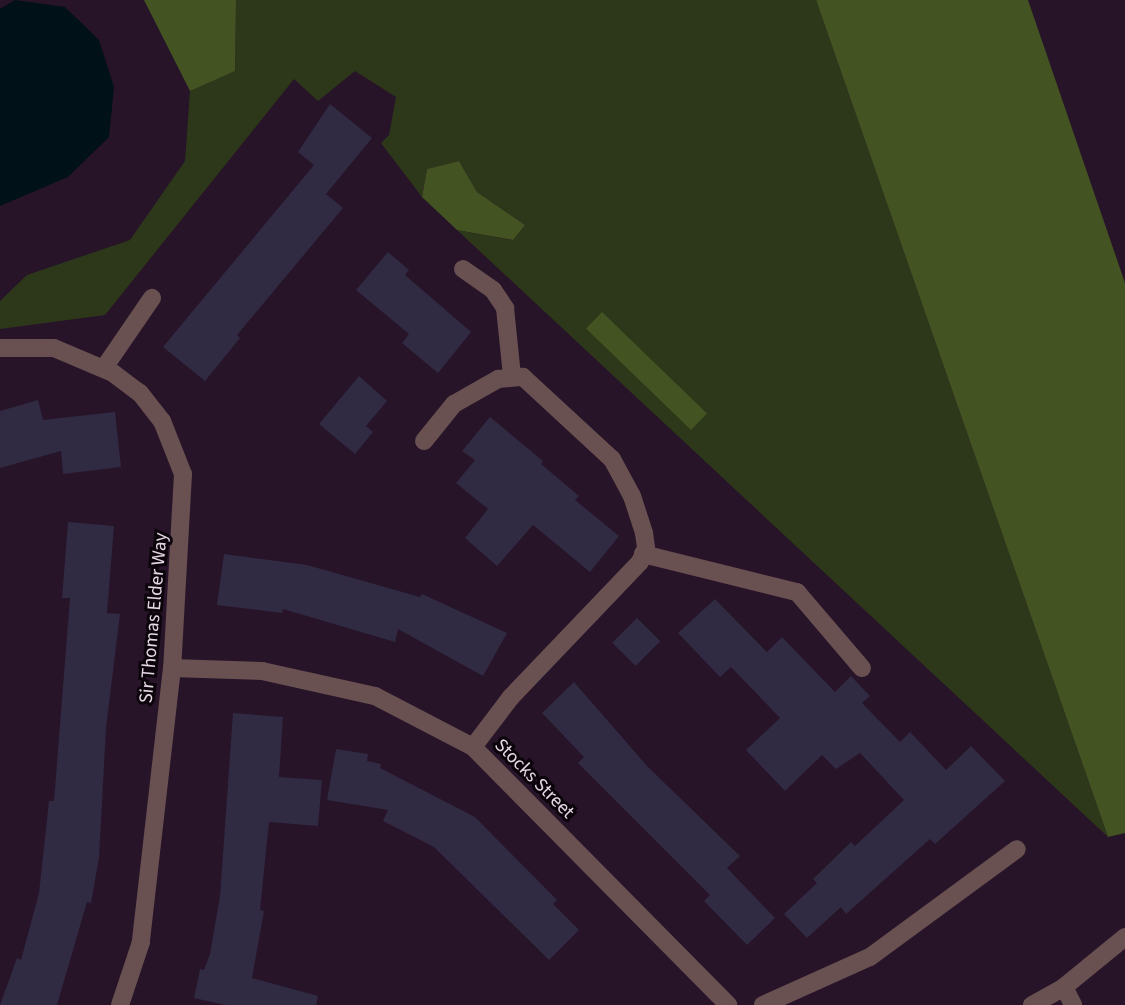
<!DOCTYPE html>
<html>
<head>
<meta charset="utf-8">
<style>
  body { margin:0 }
  #map { position:relative; width:1125px; height:1005px; overflow:hidden; background:#271428; font-family:"Source Sans 3",sans-serif }
  div>[style] { position:absolute }
  .green>* { inset:0; background:#2d3719 }
  .forest>* { inset:0; background:#435322; transform-origin:0 0 }
  .water>* { inset:0; background:#001118 }
  .building>* { inset:0; background:#302a43; transform-origin:0 0 }
  .minor>* { height:18px; margin:-9px; padding:0 9px; transform-origin:9px; border-radius:9px; background:#695051 }
  span { translate:-50% -50%; white-space:nowrap; text-align:center; line-height:1.15; -webkit-text-stroke:6px #0b040b; paint-order:stroke }
  .street-label { font-size:19px; color:#e5d8e5 }
</style>
</head>
<body>
<div id="map">
  <div class="green">
    <i style="clip-path:polygon(236px 0,816px 0,1108px 837px,457px 230px,512px 240px,525px 225px,477px 192px,459px 161px,427px 169px,422px 197px,381px 143px,389px 135px,396px 97px,355px 71px,318px 101px,294px 79px,105px 315px,0 329px,0 301px,27px 275px,130px 240px,185px 161px,190px 91px,235px 70px)"></i>
  </div>
  <div class="forest">
    <i style="clip-path:polygon(144px 0,236px 0,235px 71px,190px 91px)"></i>
    <i style="clip-path:polygon(816px 0,1028px 0,1125px 283px,1125px 833px,1108px 837px)"></i>
    <i style="clip-path:polygon(459px 161px,477px 192px,525px 225px,513px 240px,457px 230px,422px 197px,427px 169px)"></i>
    <i style="left:602px;top:312px;width:146px;height:23px;rotate:44deg"></i>
  </div>
  <div class="water">
    <i style="clip-path:polygon(15px 0,65px 7px,99px 40px,114px 87px,109px 137px,68px 177px,0 206px,0 9px)"></i>
  </div>
  <div class="building">
    <i style="clip-path:polygon(330px 104px,372px 138px,326px 194px,343px 208px,237px 335px,240px 338px,205px 381px,163px 347px,314px 165px,298px 152px)"></i>
    <i style="clip-path:polygon(388px 252px,409px 270px,405px 275px,471px 332px,438px 373px,402px 343px,409px 334px,356px 290px)"></i>
    <i style="clip-path:polygon(359px 376px,387px 401px,366px 426px,373px 432px,355px 454px,319px 424px)"></i>
    <i style="clip-path:polygon(38px 400px,43px 420px,115px 412px,121px 467px,63px 474px,61px 451px,0 468px,0 411px)"></i>
    <i style="clip-path:polygon(490px 417px,543px 461px,541px 464px,579px 496px,575px 500px,619px 536px,590px 572px,533px 525px,497px 566px,465px 538px,488px 509px,456px 483px,475px 460px,462px 451px)"></i>
    <i style="clip-path:polygon(68px 522px,114px 526px,107px 613px,120px 614px,106px 728px,99px 858px,91px 903px,87px 902px,57px 1005px,0 1005px,17px 958px,21px 960px,39px 893px,49px 801px,54px 801px,70px 598px,62px 598px)"></i>
    <i style="clip-path:polygon(224px 554px,307px 565px,420px 597px,422px 594px,507px 633px,483px 676px,398px 629px,395px 642px,283px 609px,282px 613px,217px 605px)"></i>
    <i style="clip-path:polygon(715px 599px,767px 652px,782px 637px,835px 692px,851px 676px,870px 696px,862px 703px,900px 742px,910px 732px,946px 770px,971px 746px,1005px 781px,935px 844px,930px 839px,846px 914px,841px 907px,807px 938px,784px 914px,817px 883px,813px 879px,851px 842px,855px 846px,904px 800px,860px 753px,836px 769px,822px 755px,785px 791px,746px 750px,780px 718px,731px 667px,720px 677px,678px 633px)"></i>
    <i style="left:637px;top:618px;width:33px;height:35px;rotate:45deg"></i>
    <i style="clip-path:polygon(574px 682px,647px 766px,740px 856px,727px 868px,775px 918px,747px 945px,704px 901px,710px 895px,578px 763px,584px 757px,542px 713px)"></i>
    <i style="clip-path:polygon(233px 713px,283px 717px,279px 777px,322px 780px,318px 826px,269px 822px,260px 910px,264px 911px,252px 978px,318px 996px,316px 1005px,225px 1005px,194px 998px,200px 969px,204px 970px,210px 954px,220px 896px)"></i>
    <i style="clip-path:polygon(336px 749px,368px 754px,367px 761px,381px 764px,380px 768px,475px 817px,557px 900px,553px 904px,579px 930px,549px 960px,434px 847px,383px 821px,388px 810px,327px 800px)"></i>
  </div>
  <div class="minor">
    <i style="left:463px;top:269px;width:37px;rotate:35deg"></i>
    <i style="left:493px;top:290px;width:22px;rotate:56deg"></i>
    <i style="left:505px;top:308px;width:68px;rotate:84.1deg"></i>
    <i style="left:0;top:348px;width:54px"></i>
    <i style="left:54px;top:348px;width:64px;rotate:23deg"></i>
    <i style="left:113px;top:373px;width:34px;rotate:37deg"></i>
    <i style="left:140px;top:393px;width:36px;rotate:52deg"></i>
    <i style="left:162px;top:421px;width:57px;rotate:68.4deg"></i>
    <i style="left:183px;top:474px;width:194px;rotate:93.2deg"></i>
    <i style="left:172px;top:668px;width:276px;rotate:96.5deg"></i>
    <i style="left:141px;top:942px;width:66px;rotate:108.4deg"></i>
    <i style="left:104px;top:368px;width:85px;rotate:-55.6deg"></i>
    <i style="left:424px;top:441px;width:48px;rotate:-51deg"></i>
    <i style="left:454px;top:404px;width:51px;rotate:-29.6deg"></i>
    <i style="left:498px;top:379px;width:25px;rotate:-5deg"></i>
    <i style="left:523px;top:377px;width:121px;rotate:42.7deg"></i>
    <i style="left:612px;top:459px;width:42px;rotate:61.6deg"></i>
    <i style="left:632px;top:496px;width:39px;rotate:72deg"></i>
    <i style="left:644px;top:533px;width:15px;rotate:82deg"></i>
    <i style="left:646px;top:548px;width:15px;rotate:113deg"></i>
    <i style="left:640px;top:562px;width:187px;rotate:133.7deg"></i>
    <i style="left:511px;top:697px;width:63px;rotate:127.2deg"></i>
    <i style="left:643px;top:554px;width:159px;rotate:13.9deg"></i>
    <i style="left:797px;top:592px;width:100px;rotate:49.5deg"></i>
    <i style="left:172px;top:668px;width:90px;rotate:1.9deg"></i>
    <i style="left:262px;top:671px;width:116px;rotate:12.5deg"></i>
    <i style="left:375px;top:696px;width:110px;rotate:27.5deg"></i>
    <i style="left:473px;top:747px;width:363px;rotate:45.3deg"></i>
    <i style="left:1064px;top:987px;width:20px;rotate:63deg"></i>
    <i style="left:763px;top:1005px;width:117px;rotate:-24.2deg"></i>
    <i style="left:870px;top:957px;width:182px;rotate:-36.3deg"></i>
    <i style="left:1032px;top:1005px;width:37px;rotate:-29deg"></i>
    <i style="left:1064px;top:987px;width:79px;rotate:-39.3deg"></i>
  </div>
  <div class="street-label">
    <span style="left:154px;top:618px;rotate:-85deg">Sir Thomas Elder Way</span>
    <span style="left:534px;top:779px;rotate:45deg">Stocks Street</span>
  </div>
</div>
</body>
</html>
